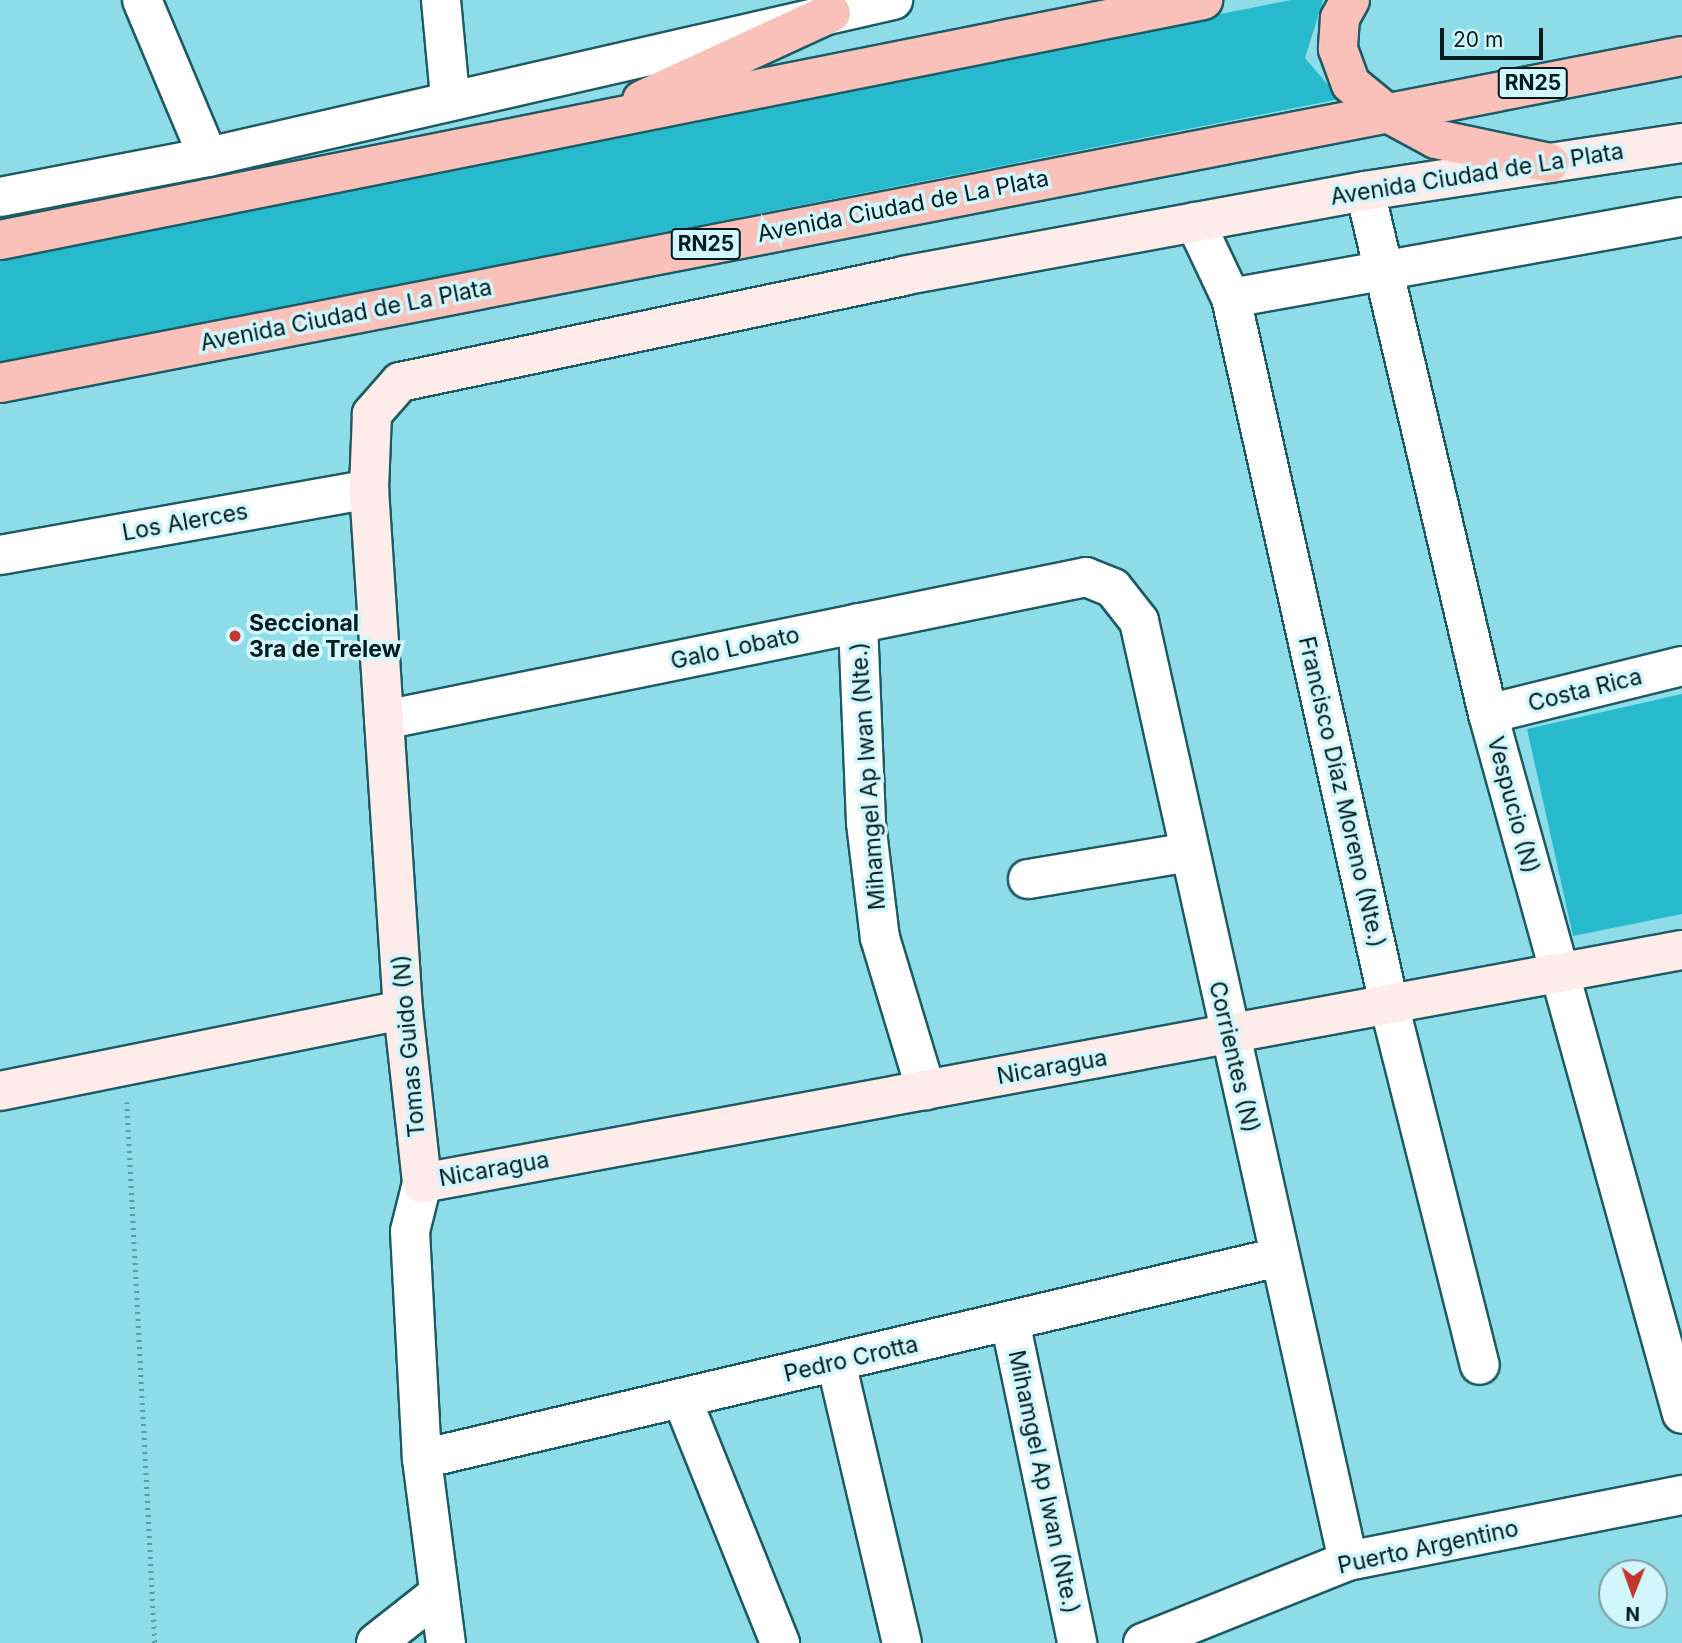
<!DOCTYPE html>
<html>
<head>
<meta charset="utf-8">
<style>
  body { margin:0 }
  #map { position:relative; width:1682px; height:1643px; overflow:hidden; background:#8edce8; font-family:Inter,sans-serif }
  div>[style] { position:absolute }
  .green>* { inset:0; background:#26bacc }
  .path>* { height:4.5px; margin-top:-2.25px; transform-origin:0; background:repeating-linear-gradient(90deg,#5e9aa3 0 2px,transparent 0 7px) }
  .roads { filter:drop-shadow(2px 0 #1c5b63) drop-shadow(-2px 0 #1c5b63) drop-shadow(0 2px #1c5b63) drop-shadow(0 -2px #1c5b63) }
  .street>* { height:38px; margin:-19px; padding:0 19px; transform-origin:19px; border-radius:19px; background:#fff }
  .secondary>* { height:38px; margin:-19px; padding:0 19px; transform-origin:19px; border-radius:19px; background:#fdecea }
  .highway>* { height:38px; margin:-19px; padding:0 19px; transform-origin:19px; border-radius:19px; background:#f9c1b9 }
  .dots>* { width:19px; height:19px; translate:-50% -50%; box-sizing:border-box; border:4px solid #d1f6fc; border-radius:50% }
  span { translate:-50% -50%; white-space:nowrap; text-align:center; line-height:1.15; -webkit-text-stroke:7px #d1f6fc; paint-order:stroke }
  .shield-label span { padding:2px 5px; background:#d1f6fc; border:2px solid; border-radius:5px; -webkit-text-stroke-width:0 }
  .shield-label { font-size:21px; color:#021b1e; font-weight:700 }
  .street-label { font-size:23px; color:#021b1e }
  .poi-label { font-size:23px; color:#021b1e; font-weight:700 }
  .left { translate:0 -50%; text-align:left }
  .north { position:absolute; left:1598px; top:1559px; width:70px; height:70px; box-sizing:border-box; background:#d1f6fc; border:2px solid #7e9ea3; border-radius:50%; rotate:181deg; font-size:19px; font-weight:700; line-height:28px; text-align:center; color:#021b1e }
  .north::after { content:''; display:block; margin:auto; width:24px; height:32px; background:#c3352d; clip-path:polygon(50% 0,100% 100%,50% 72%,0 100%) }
  .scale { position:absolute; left:1440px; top:28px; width:103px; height:32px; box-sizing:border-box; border:4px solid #021b1e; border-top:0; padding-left:9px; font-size:21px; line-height:24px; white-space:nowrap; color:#021b1e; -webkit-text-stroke:5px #d1f6fc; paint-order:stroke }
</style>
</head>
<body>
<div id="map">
  <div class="green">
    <i style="clip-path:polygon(1291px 0,1323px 0,1305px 58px,1340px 99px,0 363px,0 257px)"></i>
    <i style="clip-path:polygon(1682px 694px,1682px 914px,1573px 936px,1527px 729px)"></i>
  </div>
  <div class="path">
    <i style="left:127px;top:1102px;width:542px;rotate:87.04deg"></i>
  </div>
  <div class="roads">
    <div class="street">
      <i style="left:142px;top:0;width:170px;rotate:67.2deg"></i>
      <i style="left:441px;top:0;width:97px;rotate:84.7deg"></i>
      <i style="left:1365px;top:191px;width:537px;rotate:76.77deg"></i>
      <i style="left:1488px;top:714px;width:726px;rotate:74.51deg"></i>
      <i style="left:0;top:197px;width:212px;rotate:-10.9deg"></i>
      <i style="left:208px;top:157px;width:703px;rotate:-12.91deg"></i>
      <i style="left:1195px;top:222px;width:84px;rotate:64.7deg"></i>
      <i style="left:1231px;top:298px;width:723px;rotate:77.39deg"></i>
      <i style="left:1389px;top:1004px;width:372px;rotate:75.9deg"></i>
      <i style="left:1231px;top:298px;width:458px;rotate:-10.2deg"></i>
      <i style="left:0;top:555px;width:375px;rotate:-10.1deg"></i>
      <i style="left:858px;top:623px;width:200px;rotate:87.7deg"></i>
      <i style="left:866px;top:823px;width:116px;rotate:83.1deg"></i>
      <i style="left:880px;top:938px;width:159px;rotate:73.2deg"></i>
      <i style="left:1488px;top:714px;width:200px;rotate:-13.9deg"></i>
      <i style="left:384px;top:720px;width:716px;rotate:-11.51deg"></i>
      <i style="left:1086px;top:577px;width:29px;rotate:22deg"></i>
      <i style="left:1113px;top:588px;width:42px;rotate:51.8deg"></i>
      <i style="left:1139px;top:621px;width:963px;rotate:77.46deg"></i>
      <i style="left:1028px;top:879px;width:163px;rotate:-9.5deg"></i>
      <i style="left:422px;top:1183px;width:49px;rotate:104deg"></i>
      <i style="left:410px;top:1231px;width:228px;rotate:87deg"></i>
      <i style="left:422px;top:1459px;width:186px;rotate:82.6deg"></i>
      <i style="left:1010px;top:1321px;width:329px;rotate:78.2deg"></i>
      <i style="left:836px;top:1362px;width:289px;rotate:76.8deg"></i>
      <i style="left:682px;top:1399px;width:263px;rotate:68.1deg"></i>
      <i style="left:422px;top:1459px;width:880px;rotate:-13.26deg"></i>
      <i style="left:376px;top:1643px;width:79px;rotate:-38.3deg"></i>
      <i style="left:1143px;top:1643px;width:221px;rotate:-21.8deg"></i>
      <i style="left:1348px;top:1561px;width:340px;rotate:-11.2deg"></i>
    </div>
    <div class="secondary">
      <i style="left:1682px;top:143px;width:321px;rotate:171.4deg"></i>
      <i style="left:1365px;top:191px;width:469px;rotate:169.6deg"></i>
      <i style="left:904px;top:276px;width:515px;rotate:168.12deg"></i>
      <i style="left:400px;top:382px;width:43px;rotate:131.2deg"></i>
      <i style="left:372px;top:414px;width:75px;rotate:92.3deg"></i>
      <i style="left:369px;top:489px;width:522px;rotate:86.27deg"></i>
      <i style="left:403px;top:1010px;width:174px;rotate:83.7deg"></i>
      <i style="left:422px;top:1183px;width:1281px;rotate:-10.48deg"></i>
      <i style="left:0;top:1091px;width:411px;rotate:-11.4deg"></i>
    </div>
    <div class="highway">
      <i style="left:1350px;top:0;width:21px;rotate:119deg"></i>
      <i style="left:1340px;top:18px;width:31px;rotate:94deg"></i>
      <i style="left:1338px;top:49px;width:37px;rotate:70deg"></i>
      <i style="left:1351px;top:84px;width:43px;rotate:39.3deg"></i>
      <i style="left:1384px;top:111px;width:59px;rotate:28.3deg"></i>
      <i style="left:1436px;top:139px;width:116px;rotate:11.9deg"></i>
      <i style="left:642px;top:100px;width:208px;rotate:-24.7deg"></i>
      <i style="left:0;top:240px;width:1227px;rotate:-11.28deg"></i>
      <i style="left:0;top:383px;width:1713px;rotate:-11deg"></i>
    </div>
  </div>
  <div class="dots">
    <i style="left:235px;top:636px;background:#c3352d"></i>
  </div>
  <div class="shield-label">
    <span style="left:1533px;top:83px">RN25</span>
    <span style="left:706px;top:244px">RN25</span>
  </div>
  <div class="street-label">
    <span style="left:1477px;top:174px;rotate:-9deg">Avenida Ciudad de La Plata</span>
    <span style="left:903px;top:206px;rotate:-11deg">Avenida Ciudad de La Plata</span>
    <span style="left:346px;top:315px;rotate:-11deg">Avenida Ciudad de La Plata</span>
    <span style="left:185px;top:522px;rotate:-10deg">Los Alerces</span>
    <span style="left:735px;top:648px;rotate:-12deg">Galo Lobato</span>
    <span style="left:1585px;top:690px;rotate:-14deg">Costa Rica</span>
    <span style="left:868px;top:776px;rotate:-94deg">Mihamgel Ap Iwan (Nte.)</span>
    <span style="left:1342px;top:792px;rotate:77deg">Francisco Díaz Moreno (Nte.)</span>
    <span style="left:1513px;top:805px;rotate:75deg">Vespucio (N)</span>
    <span style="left:409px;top:1046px;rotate:-95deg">Tomas Guido (N)</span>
    <span style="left:1234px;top:1057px;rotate:77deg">Corrientes (N)</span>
    <span style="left:1052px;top:1067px;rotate:-10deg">Nicaragua</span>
    <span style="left:494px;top:1169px;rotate:-10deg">Nicaragua</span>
    <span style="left:851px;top:1359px;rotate:-13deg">Pedro Crotta</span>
    <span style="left:1044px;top:1482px;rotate:78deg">Mihamgel Ap Iwan (Nte.)</span>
    <span style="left:1428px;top:1547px;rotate:-12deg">Puerto Argentino</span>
  </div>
  <div class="poi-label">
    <span class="left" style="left:249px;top:636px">Seccional<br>3ra de Trelew</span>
  </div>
  <div class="north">N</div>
  <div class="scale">20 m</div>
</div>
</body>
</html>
